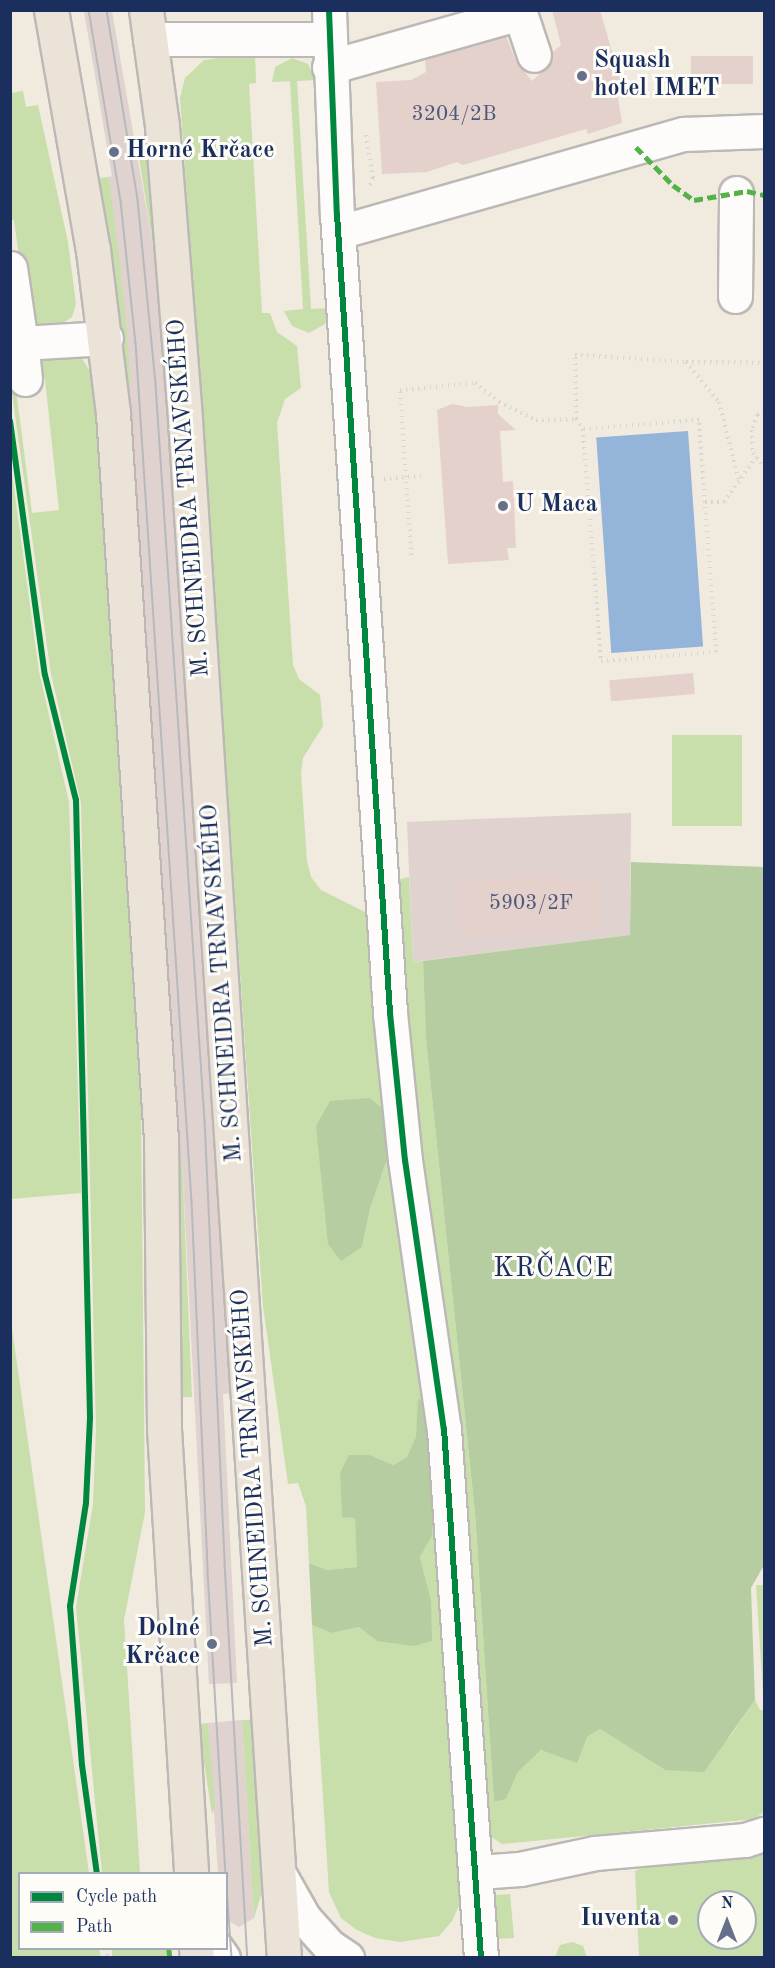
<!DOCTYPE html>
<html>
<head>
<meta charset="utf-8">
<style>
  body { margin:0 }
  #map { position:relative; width:775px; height:1968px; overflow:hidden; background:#f0eadf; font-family:"Old Standard TT",serif }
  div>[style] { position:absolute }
  .industrial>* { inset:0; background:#e0d2cf }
  .green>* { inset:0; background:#c8deab; transform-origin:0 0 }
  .forest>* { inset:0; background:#b6cda1 }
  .water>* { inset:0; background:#95b4d9; transform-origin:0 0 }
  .building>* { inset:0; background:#e4d1cc; transform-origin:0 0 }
  .path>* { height:4px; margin-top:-2px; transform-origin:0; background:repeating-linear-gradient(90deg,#d6d6d6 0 1.5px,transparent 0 6px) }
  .roads { filter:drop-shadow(2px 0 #bbb8b6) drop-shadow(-2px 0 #bbb8b6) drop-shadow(0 2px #bbb8b6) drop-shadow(0 -2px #bbb8b6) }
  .minor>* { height:33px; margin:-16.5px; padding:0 16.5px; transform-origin:16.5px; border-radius:16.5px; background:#fdfcfa }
  .major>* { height:33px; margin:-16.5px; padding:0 16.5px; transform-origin:16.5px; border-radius:16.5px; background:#ece3d8 }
  .tram>* { height:1.5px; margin:-0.75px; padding:0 0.75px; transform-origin:0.75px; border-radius:0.75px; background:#b7b9bc }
  .quiet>* { height:4.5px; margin-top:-2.25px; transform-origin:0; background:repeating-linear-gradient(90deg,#55b248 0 9px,transparent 0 13.5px) }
  .cycleway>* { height:6px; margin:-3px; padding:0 3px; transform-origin:3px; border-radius:3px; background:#00873e }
  .dots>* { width:16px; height:16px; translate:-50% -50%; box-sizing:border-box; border:3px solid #fdfcf7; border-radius:50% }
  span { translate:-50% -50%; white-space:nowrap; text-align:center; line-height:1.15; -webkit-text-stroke:6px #fdfcf7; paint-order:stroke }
  .number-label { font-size:21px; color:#4d587a }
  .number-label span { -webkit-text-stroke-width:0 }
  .poi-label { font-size:24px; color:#1b2f5e; font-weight:700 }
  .left { translate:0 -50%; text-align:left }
  .right { translate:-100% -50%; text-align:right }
  .street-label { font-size:24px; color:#1b2f5e }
  .quarter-label { font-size:27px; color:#1b2f5e; letter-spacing:1.5px }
  .frame { position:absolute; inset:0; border:12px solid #1b2f5e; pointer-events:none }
  .legend { position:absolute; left:18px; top:1872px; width:210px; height:78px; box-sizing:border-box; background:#fdfcf7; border:2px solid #a3aaba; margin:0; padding:8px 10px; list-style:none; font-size:18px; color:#1b2f5e }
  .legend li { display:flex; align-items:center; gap:12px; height:30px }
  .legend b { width:30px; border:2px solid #a3aaba }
  .north { position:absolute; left:697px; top:1890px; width:60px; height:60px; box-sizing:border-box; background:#fdfcf7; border:2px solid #a3aaba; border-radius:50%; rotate:0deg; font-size:16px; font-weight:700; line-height:24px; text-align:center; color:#1b2f5e }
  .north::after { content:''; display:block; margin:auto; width:21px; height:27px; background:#66708b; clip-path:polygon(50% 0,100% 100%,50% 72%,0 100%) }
</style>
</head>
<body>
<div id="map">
  <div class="industrial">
    <i style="clip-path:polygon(84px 11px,112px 11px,156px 264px,157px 261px,232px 1393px,223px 1394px,237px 1683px,209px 1684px,182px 1160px,179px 1159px,128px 403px,127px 382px,131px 381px,109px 177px,112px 176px)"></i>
    <i style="clip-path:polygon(631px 813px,630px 935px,413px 962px,407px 822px)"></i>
    <i style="clip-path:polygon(242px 1720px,254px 1918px,239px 1927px,227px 1920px,226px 1874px,218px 1873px,208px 1723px)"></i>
  </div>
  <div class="green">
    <i style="clip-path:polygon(evenodd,255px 53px,256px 83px,249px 84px,262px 313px,270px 313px,277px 332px,297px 346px,301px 388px,285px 399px,277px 423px,293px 665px,299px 679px,320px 695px,323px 726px,303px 758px,301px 773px,307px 861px,311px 877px,321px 890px,367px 913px,428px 1400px,419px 1399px,417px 1437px,407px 1457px,393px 1465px,370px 1455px,355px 1518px,358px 1567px,327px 1570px,309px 1563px,306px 1506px,298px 1483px,288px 1484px,263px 1306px,180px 98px,185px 78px,204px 60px,255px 53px,386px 1162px,370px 1209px,362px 1247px,328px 1244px,386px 1162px)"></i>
    <i style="clip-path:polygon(292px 58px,308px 64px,315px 80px,297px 81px,311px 309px,330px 308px,325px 324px,309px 333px,292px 326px,284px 311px,303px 309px,290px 81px,272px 82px,275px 67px)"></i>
    <i style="clip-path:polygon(23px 91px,26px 107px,38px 105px,68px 242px,76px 304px,72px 317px,58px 326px,38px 328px,28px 321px,14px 220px,11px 220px,11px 93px)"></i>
    <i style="clip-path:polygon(148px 157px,157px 261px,156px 265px,139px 158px)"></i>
    <i style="clip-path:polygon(109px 177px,123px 290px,131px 382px,127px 382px,98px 178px)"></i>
    <i style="clip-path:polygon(10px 344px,32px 513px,59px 510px,45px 379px,32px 379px,33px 366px,54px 355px,81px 357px,89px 370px,94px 396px,141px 1107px,145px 1512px,124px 1620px,140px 1873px,102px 1873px,76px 1607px,93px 1504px,96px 1429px,81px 803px,51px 674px,11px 386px)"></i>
    <i style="clip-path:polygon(11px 466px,39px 672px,69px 802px,81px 1193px,11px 1199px)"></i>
    <i style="left:672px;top:735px;width:70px;height:91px"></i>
    <i style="clip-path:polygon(409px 877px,413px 962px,423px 961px,426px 1039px,475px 1513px,494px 1802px,506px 1799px,518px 1772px,541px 1750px,587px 1737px,600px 1729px,665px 1770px,729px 1738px,755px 1700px,760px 1710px,764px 1710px,764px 1812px,754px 1819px,502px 1844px,487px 1834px,403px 1005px,396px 880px)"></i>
    <i style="clip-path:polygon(179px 1159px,182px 1159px,192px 1397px,179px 1397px)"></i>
    <i style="clip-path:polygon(11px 1321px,89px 1873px,20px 1874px,20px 1948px,99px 1949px,101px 1957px,11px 1957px)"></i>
    <i style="clip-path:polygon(437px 1482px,461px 1901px,452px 1921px,439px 1936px,400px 1942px,375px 1938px,357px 1930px,341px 1918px,329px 1892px,312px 1625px,332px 1633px,359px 1627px,377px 1641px,431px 1600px,420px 1557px,432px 1536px)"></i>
    <i style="clip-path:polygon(756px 1585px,764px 1585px,764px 1709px)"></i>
    <i style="clip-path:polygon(242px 1720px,253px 1720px,263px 1889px,254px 1918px)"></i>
    <i style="clip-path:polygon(208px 1723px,215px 1807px,212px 1814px,198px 1724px)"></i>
    <i style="clip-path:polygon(evenodd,764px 1853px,764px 1957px,639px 1957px,635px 1871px,654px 1864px,764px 1853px,709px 1902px,745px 1902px,745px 1938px,709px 1938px,709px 1902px)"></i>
    <i style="clip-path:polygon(510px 1894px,514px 1938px,493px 1939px,491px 1900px,496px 1895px)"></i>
    <i style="clip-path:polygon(572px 1942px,583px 1946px,587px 1957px,555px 1957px,560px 1945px)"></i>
    <i style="left:112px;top:1949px;width:58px;height:8px"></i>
  </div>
  <div class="forest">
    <i style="clip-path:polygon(631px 862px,764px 867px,764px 1565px,751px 1588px,755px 1700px,704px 1772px,665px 1770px,600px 1729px,587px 1737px,577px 1763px,541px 1750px,518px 1772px,506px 1799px,494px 1802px,475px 1513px,426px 1039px,423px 961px,630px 935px)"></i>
    <i style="clip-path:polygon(370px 1098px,385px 1111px,386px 1162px,370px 1209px,362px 1247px,341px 1261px,328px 1244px,316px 1126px,330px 1101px)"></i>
    <i style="clip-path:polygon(418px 1399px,428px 1400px,437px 1482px,432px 1536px,420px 1557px,431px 1600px,432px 1641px,414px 1646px,377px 1641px,359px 1627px,332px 1633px,312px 1625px,309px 1563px,327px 1570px,357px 1567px,355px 1518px,342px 1517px,340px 1473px,349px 1455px,370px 1455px,393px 1465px,407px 1457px,416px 1437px)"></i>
  </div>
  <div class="water">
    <i style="left:688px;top:431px;width:216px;height:92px;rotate:86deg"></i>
  </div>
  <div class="building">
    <i style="clip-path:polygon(552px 10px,600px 10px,621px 83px,616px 85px,622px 123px,588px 134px,586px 129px,463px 165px,457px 162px,427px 172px,382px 174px,376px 82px,411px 80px,426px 72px,425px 59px,506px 36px,516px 61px,532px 81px,548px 67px,552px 53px,561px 45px)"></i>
    <i style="left:691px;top:56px;width:62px;height:28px"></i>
    <i style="clip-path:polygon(452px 404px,468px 407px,498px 405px,498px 414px,516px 430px,500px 431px,503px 482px,513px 481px,516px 548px,507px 548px,509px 560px,448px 564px,437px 410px)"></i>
    <i style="left:693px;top:673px;width:21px;height:84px;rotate:85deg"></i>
    <i style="clip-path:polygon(562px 875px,562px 880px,600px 878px,602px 929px,461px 935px,459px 880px)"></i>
  </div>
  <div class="path">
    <i style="left:10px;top:90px;width:6px;rotate:-9deg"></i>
    <i style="left:366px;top:135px;width:44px;rotate:80.8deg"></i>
    <i style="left:373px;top:178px;width:12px;rotate:114deg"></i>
    <i style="left:686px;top:362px;width:78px;rotate:0.7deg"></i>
    <i style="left:764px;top:411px;width:8px;rotate:150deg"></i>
    <i style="left:757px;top:415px;width:16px;rotate:108deg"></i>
    <i style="left:752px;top:430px;width:23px;rotate:88deg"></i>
    <i style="left:753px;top:453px;width:18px;rotate:52deg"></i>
    <i style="left:576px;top:419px;width:64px;rotate:-90.9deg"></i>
    <i style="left:575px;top:355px;width:111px;rotate:3.6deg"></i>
    <i style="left:686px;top:362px;width:52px;rotate:50.5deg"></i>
    <i style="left:719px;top:402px;width:81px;rotate:75.8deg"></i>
    <i style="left:10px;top:421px;width:256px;rotate:82.2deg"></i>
    <i style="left:45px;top:675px;width:129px;rotate:76.1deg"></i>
    <i style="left:76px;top:800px;width:618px;rotate:88.7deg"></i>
    <i style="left:90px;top:1418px;width:85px;rotate:92.7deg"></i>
    <i style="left:86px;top:1503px;width:104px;rotate:98.8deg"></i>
    <i style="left:70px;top:1606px;width:159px;rotate:85.7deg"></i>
    <i style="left:82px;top:1765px;width:110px;rotate:82.2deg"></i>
    <i style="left:384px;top:479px;width:40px;rotate:-5.7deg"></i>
    <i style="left:705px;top:502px;width:19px"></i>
    <i style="left:724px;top:502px;width:55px;rotate:-54.6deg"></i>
    <i style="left:411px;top:555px;width:165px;rotate:-93.8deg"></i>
    <i style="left:400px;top:390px;width:75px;rotate:-5.3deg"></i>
    <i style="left:475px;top:383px;width:31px;rotate:38deg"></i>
    <i style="left:499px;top:402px;width:41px;rotate:25.9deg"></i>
    <i style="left:536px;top:420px;width:40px;rotate:-1.4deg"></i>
    <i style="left:576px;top:419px;width:12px;rotate:55deg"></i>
    <i style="left:583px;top:429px;width:233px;rotate:85.6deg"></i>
    <i style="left:601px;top:661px;width:115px;rotate:-4.5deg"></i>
    <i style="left:716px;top:652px;width:233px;rotate:-94.2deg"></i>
    <i style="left:699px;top:420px;width:116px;rotate:175.6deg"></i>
    <i style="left:107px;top:1948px;width:10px;rotate:84deg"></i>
  </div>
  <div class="roads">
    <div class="minor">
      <i style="left:329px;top:10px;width:204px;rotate:87.8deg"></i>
      <i style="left:337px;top:214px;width:801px;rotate:86.2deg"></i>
      <i style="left:390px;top:1013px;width:148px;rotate:84.2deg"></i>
      <i style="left:405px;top:1160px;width:272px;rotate:81.8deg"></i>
      <i style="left:444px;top:1429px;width:530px;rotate:86deg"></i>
      <i style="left:150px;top:39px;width:177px"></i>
      <i style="left:329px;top:67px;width:198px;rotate:-15.8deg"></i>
      <i style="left:520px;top:13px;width:44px;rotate:71.6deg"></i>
      <i style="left:339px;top:232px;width:359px;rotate:-15.9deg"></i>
      <i style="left:684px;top:134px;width:80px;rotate:-2.1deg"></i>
      <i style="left:10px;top:268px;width:76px;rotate:81.7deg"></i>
      <i style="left:735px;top:296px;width:103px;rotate:-89.4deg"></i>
      <i style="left:25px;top:379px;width:36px;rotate:-96deg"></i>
      <i style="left:21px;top:343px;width:85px;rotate:-3.4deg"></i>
      <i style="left:478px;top:1872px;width:42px;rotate:-4.1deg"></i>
      <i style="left:520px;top:1869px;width:77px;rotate:-12deg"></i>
      <i style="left:595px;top:1853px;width:151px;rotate:-5deg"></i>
      <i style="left:745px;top:1840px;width:20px;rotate:-18deg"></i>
      <i style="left:279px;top:1874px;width:51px;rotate:60.4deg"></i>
      <i style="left:304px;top:1918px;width:38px;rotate:48deg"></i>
      <i style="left:329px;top:1946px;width:22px;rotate:34deg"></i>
      <i style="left:216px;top:1948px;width:12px;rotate:55deg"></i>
    </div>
    <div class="major">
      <i style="left:51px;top:10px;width:244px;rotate:80.1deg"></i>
      <i style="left:93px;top:250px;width:164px;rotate:83deg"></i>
      <i style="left:113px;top:413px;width:729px;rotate:86.22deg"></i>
      <i style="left:161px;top:1140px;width:289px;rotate:89.4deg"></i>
      <i style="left:164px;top:1429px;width:446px;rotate:86.5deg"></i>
      <i style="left:146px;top:10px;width:117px;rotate:82.1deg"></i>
      <i style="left:162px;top:126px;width:295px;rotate:85.5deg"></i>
      <i style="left:185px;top:420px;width:1541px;rotate:86.32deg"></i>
      <i style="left:196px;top:1948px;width:10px;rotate:84deg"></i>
    </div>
  </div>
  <div class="tram">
    <i style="left:89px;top:10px;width:194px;rotate:80.5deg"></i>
    <i style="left:121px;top:201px;width:143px;rotate:84deg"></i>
    <i style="left:136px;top:343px;width:860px;rotate:86.27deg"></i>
    <i style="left:192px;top:1201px;width:371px;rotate:87.5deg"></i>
    <i style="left:208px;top:1572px;width:303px;rotate:86.6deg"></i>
    <i style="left:107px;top:10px;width:193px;rotate:80.7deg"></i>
    <i style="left:138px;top:200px;width:186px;rotate:84.4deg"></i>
    <i style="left:156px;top:385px;width:737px;rotate:86.19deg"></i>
    <i style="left:205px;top:1120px;width:444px;rotate:87.4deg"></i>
    <i style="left:225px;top:1564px;width:395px;rotate:86.7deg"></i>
    <i style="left:226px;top:1874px;width:84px;rotate:85.9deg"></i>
  </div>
  <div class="quiet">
    <i style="left:636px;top:147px;width:53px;rotate:45.8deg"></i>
    <i style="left:673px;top:185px;width:26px;rotate:36deg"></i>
    <i style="left:694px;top:200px;width:54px;rotate:-9.6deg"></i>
    <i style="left:747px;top:191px;width:17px;rotate:13deg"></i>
    <i style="left:169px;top:1948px;width:10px;rotate:84deg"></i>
  </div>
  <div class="cycleway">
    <i style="left:329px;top:10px;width:204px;rotate:87.8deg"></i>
    <i style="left:337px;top:214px;width:801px;rotate:86.2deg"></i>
    <i style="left:390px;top:1013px;width:148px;rotate:84.2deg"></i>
    <i style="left:405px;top:1160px;width:272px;rotate:81.8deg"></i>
    <i style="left:444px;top:1429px;width:530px;rotate:86deg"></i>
    <i style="left:10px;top:421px;width:256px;rotate:82.2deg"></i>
    <i style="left:45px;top:675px;width:129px;rotate:76.1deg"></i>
    <i style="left:76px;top:800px;width:618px;rotate:88.7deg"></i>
    <i style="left:90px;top:1418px;width:85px;rotate:92.7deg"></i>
    <i style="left:86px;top:1503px;width:104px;rotate:98.8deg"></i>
    <i style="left:70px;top:1606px;width:159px;rotate:85.7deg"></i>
    <i style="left:82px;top:1765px;width:110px;rotate:82.2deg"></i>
  </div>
  <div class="dots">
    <i style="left:582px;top:76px;background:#66708b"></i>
    <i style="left:114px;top:152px;background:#66708b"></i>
    <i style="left:503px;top:506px;background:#66708b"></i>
    <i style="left:212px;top:1644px;background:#66708b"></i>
    <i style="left:673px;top:1920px;background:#66708b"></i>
  </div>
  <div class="number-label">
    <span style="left:454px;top:115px">3204/2B</span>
    <span style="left:531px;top:904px">5903/2F</span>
  </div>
  <div class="poi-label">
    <span class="left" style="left:594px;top:76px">Squash<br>hotel IMET</span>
    <span class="left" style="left:126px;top:152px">Horné Krčace</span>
    <span class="left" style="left:515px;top:506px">U Maca</span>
    <span class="right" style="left:200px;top:1644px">Dolné<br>Krčace</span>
    <span class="right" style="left:661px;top:1920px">Iuventa</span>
  </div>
  <div class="street-label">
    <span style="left:190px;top:498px;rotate:-94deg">M. SCHNEIDRA TRNAVSKÉHO</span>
    <span style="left:223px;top:983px;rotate:-94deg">M. SCHNEIDRA TRNAVSKÉHO</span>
    <span style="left:254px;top:1468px;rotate:-94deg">M. SCHNEIDRA TRNAVSKÉHO</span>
  </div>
  <div class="quarter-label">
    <span style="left:554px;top:1269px">KRČACE</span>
  </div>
  <div class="frame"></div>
  <ul class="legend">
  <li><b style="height:8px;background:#00873e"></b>Cycle path</li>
  <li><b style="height:8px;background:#55b248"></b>Path</li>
  </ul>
  <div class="north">N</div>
</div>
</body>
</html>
